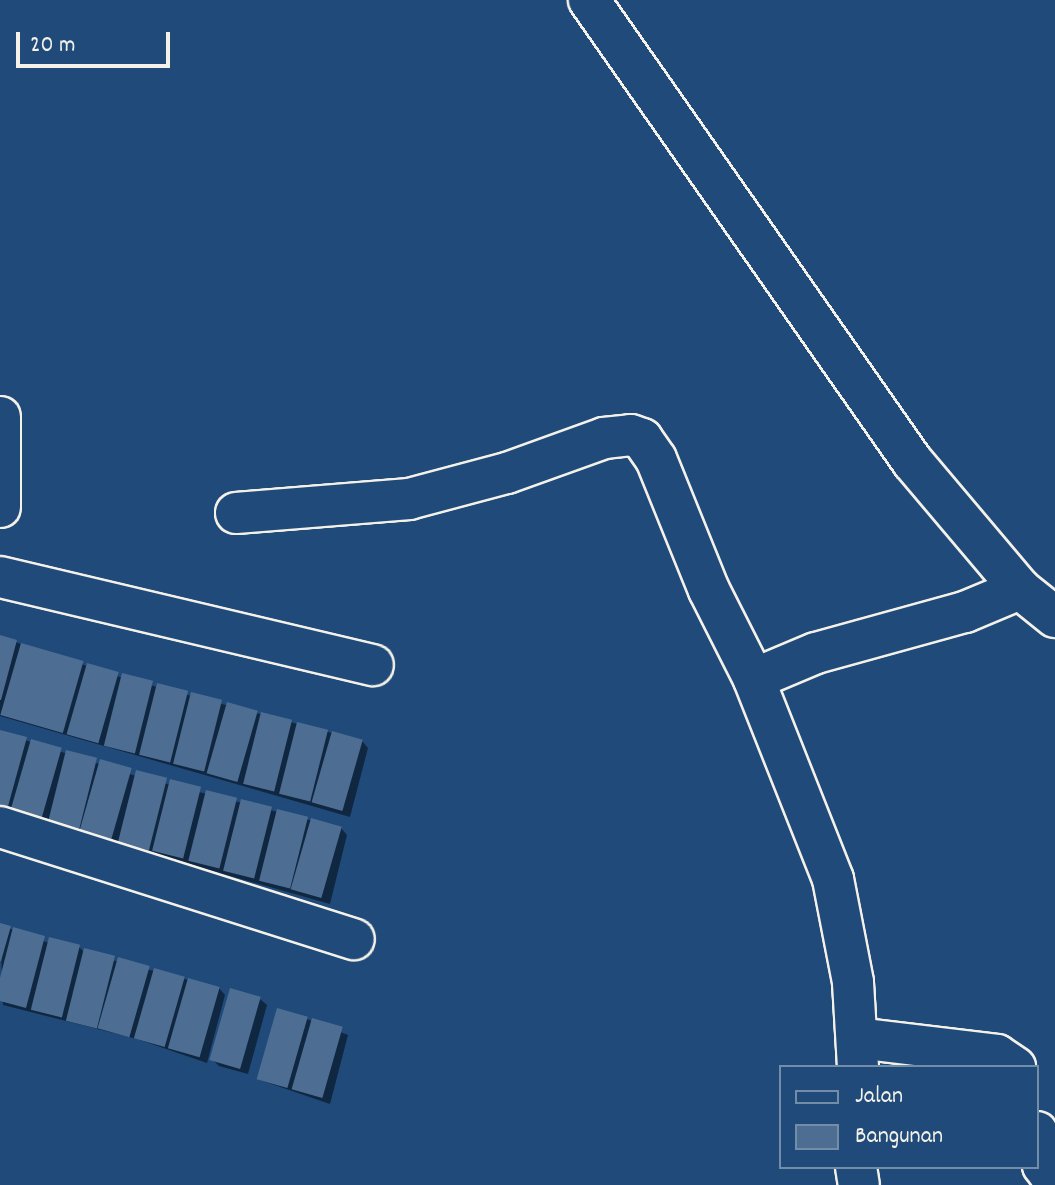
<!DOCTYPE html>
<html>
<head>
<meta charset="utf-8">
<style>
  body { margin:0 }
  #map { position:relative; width:1055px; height:1185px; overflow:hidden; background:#1f4a7a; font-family:Dekko,sans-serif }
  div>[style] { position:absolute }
  .shadow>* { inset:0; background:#0007 }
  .building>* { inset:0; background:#4d6e92; transform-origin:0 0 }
  .roads { filter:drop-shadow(2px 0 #f4f1e8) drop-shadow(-2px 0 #f4f1e8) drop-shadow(0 2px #f4f1e8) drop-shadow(0 -2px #f4f1e8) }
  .minor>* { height:40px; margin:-20px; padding:0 20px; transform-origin:20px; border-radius:20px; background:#1f4a7a }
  span { translate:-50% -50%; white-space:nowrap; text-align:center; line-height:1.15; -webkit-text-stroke:6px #1f4a7a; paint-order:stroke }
  .legend { position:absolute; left:779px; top:1065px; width:260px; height:104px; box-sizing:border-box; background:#1f4a7a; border:2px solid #748da6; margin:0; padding:10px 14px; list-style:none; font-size:24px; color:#f4f1e8 }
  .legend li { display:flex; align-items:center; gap:16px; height:40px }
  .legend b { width:40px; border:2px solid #748da6 }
  .scale { position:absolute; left:16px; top:32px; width:154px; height:36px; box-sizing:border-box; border:4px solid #f4f1e8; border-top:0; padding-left:10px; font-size:24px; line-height:28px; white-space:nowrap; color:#f4f1e8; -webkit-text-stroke:6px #1f4a7a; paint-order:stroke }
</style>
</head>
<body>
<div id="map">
  <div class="shadow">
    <i style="clip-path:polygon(0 637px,123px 678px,362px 741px,368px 748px,350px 817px,0 716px)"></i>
    <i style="clip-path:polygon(0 732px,136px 776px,341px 828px,347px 835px,330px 904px,0 811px)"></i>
    <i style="clip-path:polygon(0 925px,49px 943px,79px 947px,85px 953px,219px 988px,225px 995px,207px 1063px,137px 1039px,3px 1005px)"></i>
    <i style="clip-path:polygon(260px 999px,267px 1005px,248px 1074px,219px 1066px,213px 1060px)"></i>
    <i style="clip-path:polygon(307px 1019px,348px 1035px,330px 1104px,260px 1080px)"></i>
  </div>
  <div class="building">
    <i style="clip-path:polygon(0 635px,17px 640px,1px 700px,0 700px)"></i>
    <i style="left:21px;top:643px;width:65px;height:75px;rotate:16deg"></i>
    <i style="left:87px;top:663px;width:33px;height:74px;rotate:16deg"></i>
    <i style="left:122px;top:673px;width:32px;height:75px;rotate:14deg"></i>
    <i style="left:157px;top:683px;width:32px;height:74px;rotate:14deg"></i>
    <i style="left:191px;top:692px;width:32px;height:74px;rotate:14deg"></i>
    <i style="left:227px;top:702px;width:32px;height:74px;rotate:16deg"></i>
    <i style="left:261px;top:712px;width:32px;height:74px;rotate:14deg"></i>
    <i style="left:297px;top:722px;width:32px;height:74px;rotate:14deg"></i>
    <i style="clip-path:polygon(0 730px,27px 737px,7px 810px,0 808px)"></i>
    <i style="left:332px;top:731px;width:32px;height:74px;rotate:16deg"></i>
    <i style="left:31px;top:739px;width:32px;height:75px;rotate:16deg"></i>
    <i style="left:66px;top:750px;width:32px;height:73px;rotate:14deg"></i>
    <i style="left:100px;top:759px;width:33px;height:74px;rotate:16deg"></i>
    <i style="left:136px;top:770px;width:32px;height:75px;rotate:14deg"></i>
    <i style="left:170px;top:779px;width:32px;height:74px;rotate:14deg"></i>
    <i style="left:206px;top:790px;width:32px;height:73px;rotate:14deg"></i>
    <i style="left:241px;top:799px;width:32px;height:74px;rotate:14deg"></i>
    <i style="left:277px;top:809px;width:32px;height:74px;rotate:14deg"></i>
    <i style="left:311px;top:818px;width:32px;height:74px;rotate:16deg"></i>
    <i style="clip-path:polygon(0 923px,11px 926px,1px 961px,0 961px)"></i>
    <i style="clip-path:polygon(13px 927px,45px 936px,26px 1008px,0 1001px,0 978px)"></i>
    <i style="left:49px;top:937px;width:32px;height:75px;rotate:14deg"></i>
    <i style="left:84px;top:948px;width:32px;height:75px;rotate:14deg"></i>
    <i style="left:118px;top:957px;width:33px;height:74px;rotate:16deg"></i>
    <i style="left:154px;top:968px;width:32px;height:73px;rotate:16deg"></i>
    <i style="left:188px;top:978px;width:33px;height:73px;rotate:16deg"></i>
    <i style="left:230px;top:988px;width:32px;height:75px;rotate:16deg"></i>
    <i style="left:277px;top:1008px;width:32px;height:74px;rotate:16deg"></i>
    <i style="left:312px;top:1018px;width:32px;height:74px;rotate:16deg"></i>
  </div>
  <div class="roads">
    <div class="minor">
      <i style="left:589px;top:0;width:563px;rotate:54.98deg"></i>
      <i style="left:912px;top:461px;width:167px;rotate:49.8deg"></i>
      <i style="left:1020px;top:589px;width:45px;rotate:38.7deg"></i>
      <i style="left:0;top:417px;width:90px;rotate:90deg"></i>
      <i style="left:236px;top:513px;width:174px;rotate:-4.6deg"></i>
      <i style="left:409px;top:499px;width:101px;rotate:-14.9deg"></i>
      <i style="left:507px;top:473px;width:103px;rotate:-19.8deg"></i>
      <i style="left:604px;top:438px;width:27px;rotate:-6deg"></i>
      <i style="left:631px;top:435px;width:12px;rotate:20deg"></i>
      <i style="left:642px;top:439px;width:24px;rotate:55deg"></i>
      <i style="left:656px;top:459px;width:141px;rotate:68deg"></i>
      <i style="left:709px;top:590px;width:100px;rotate:63.2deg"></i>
      <i style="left:0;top:577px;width:383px;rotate:13.3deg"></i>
      <i style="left:0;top:827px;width:371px;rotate:17.6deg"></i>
      <i style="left:857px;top:1038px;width:141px;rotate:6.9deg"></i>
      <i style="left:997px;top:1055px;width:22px;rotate:34deg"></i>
      <i style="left:858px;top:1067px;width:85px;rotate:-93.4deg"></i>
      <i style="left:853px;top:982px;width:105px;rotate:-101deg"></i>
      <i style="left:833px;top:879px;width:215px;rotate:-111.6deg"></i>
      <i style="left:754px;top:679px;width:67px;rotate:-22.8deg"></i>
      <i style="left:816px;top:653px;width:155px;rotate:-15.4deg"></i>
      <i style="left:965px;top:612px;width:60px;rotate:-22.7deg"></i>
      <i style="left:1037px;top:1132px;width:34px;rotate:80deg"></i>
      <i style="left:1043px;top:1165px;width:21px;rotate:55deg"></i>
      <i style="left:856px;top:1167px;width:18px;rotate:81deg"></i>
    </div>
  </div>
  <ul class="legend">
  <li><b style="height:10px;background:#1f4a7a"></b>Jalan</li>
  <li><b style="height:22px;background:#4d6e92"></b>Bangunan</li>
  </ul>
  <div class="scale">20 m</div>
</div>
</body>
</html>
